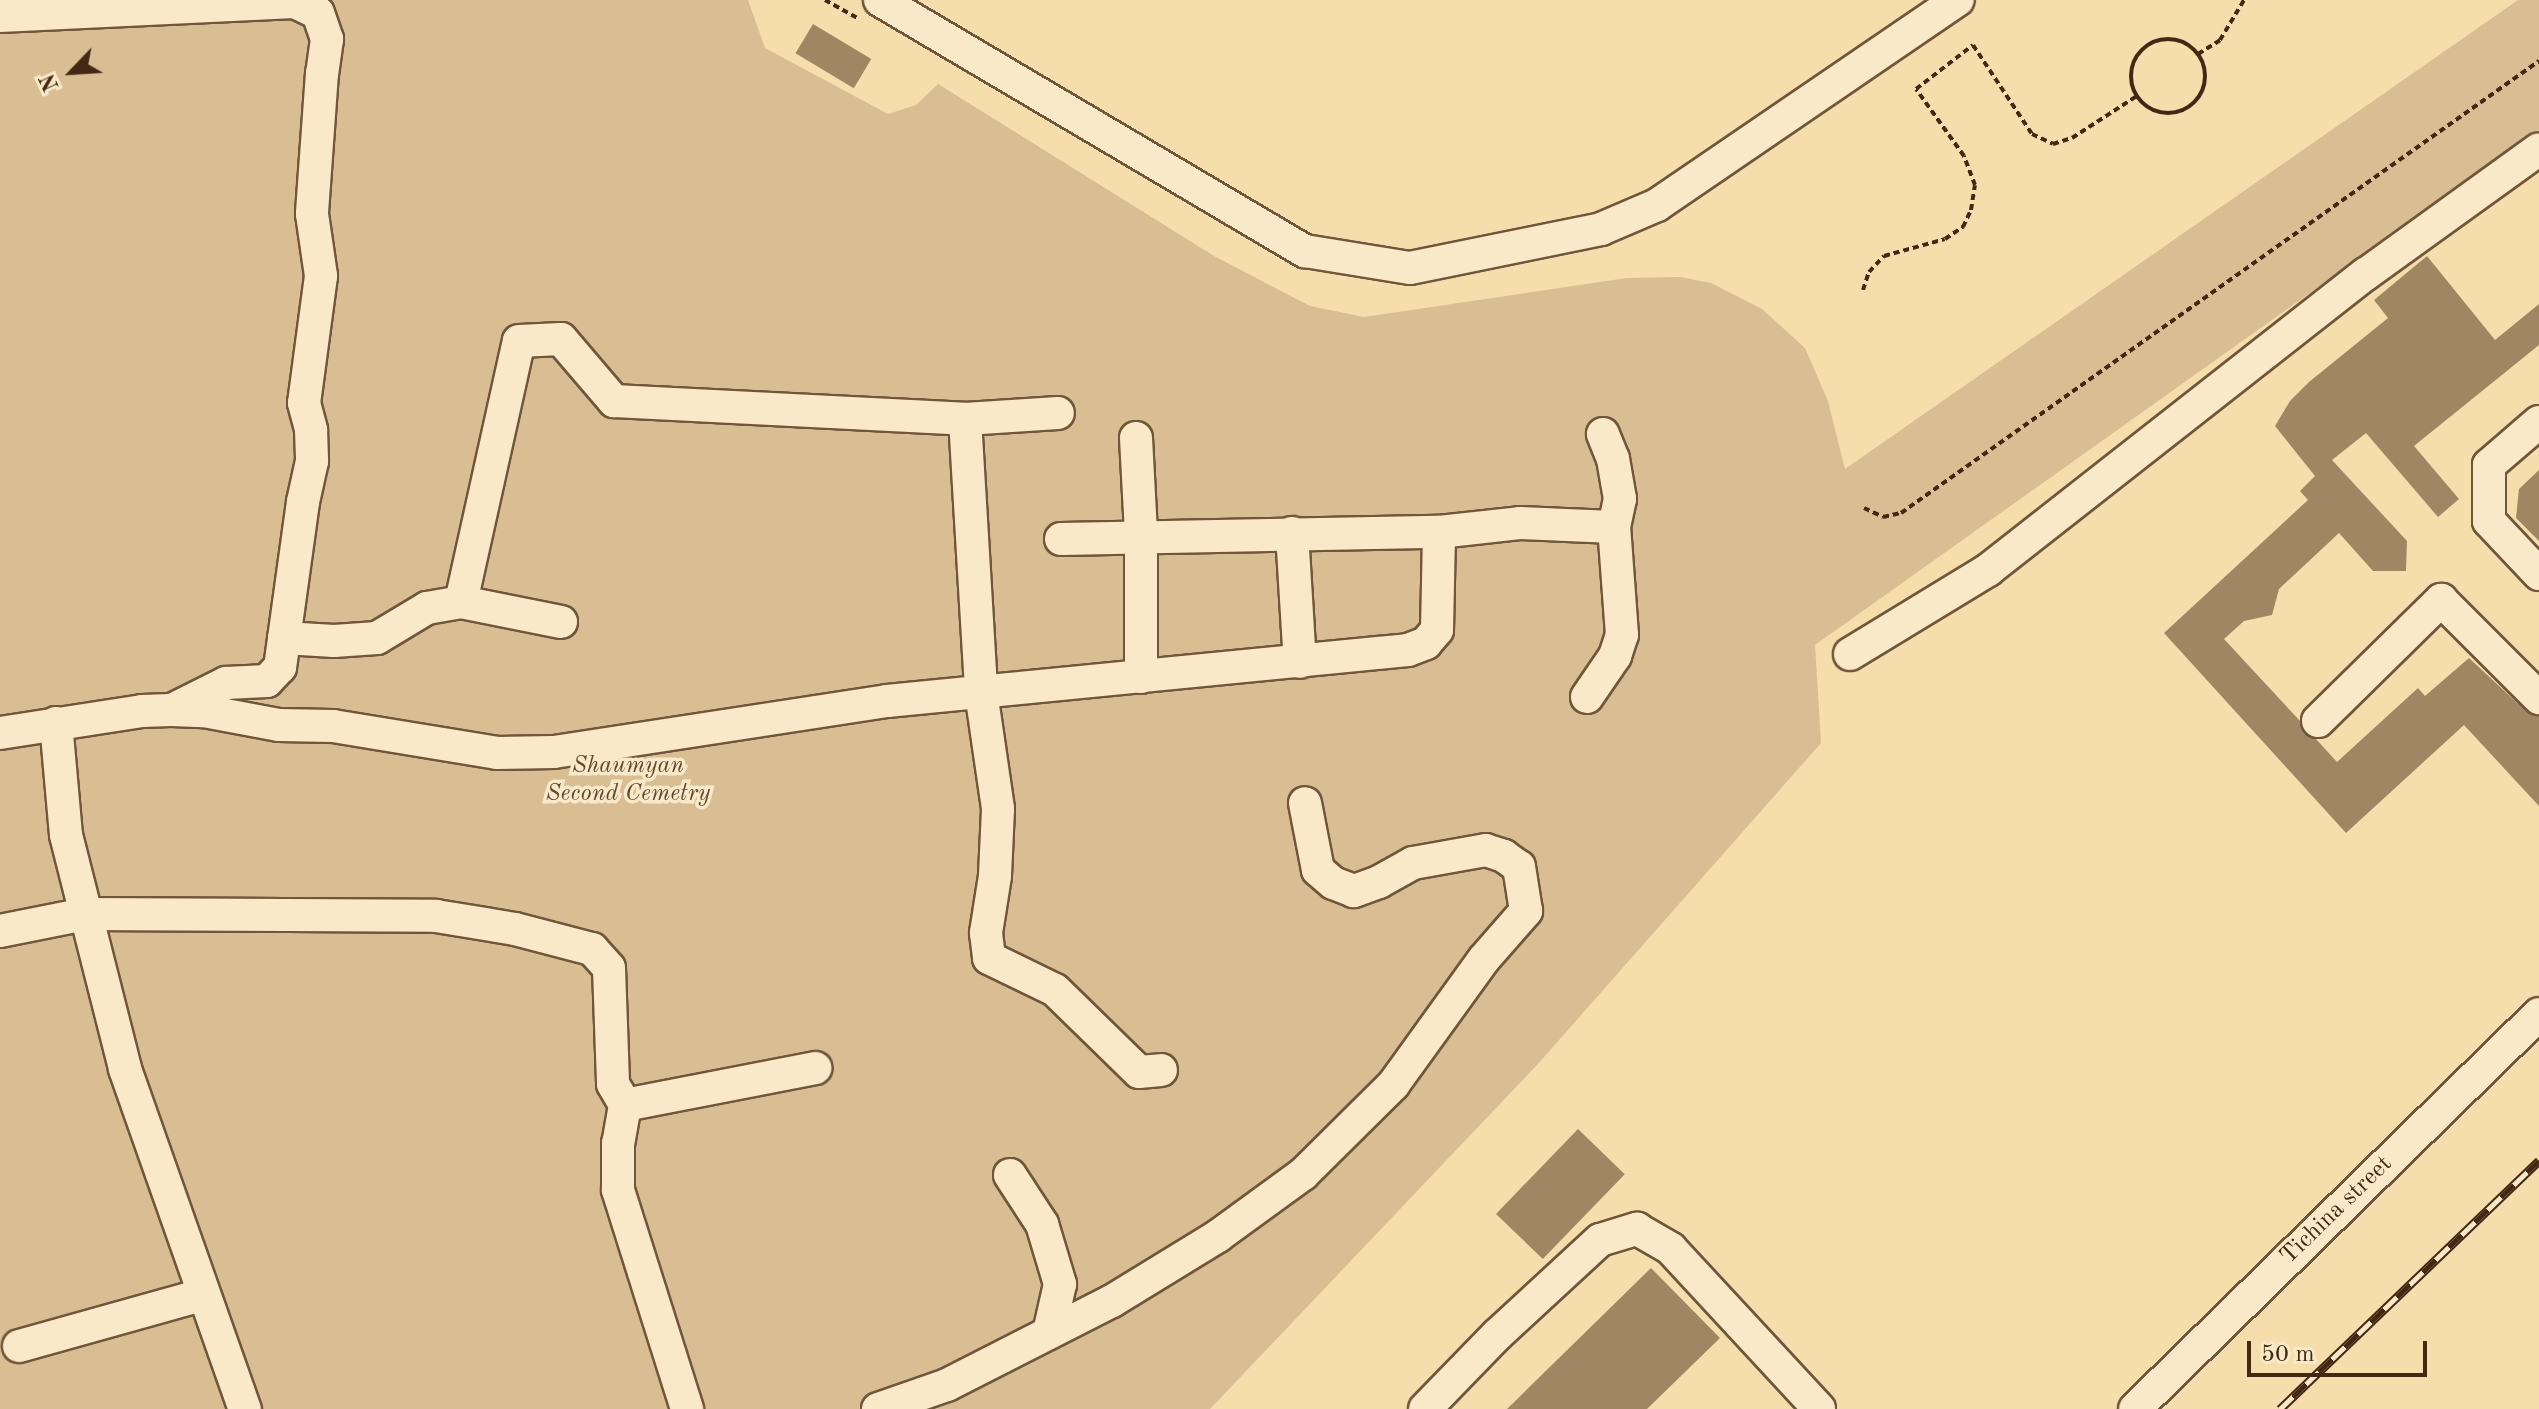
<!DOCTYPE html>
<html>
<head>
<meta charset="utf-8">
<style>
  body { margin:0 }
  #map { position:relative; width:2539px; height:1409px; overflow:hidden; background:#f6ddac; font-family:"Old Standard TT",serif }
  div>[style] { position:absolute }
  .green>* { inset:0; background:#d8be92 }
  .building>* { inset:0; background:#a08763; transform-origin:0 0 }
  .path>* { height:4px; margin-top:-2px; transform-origin:0; background:repeating-linear-gradient(90deg,#432914 0 6px,transparent 0 10px) }
  .path>.ring { margin:-2px; padding:0; box-sizing:content-box; background:none; border:4px solid #432914; border-radius:50% }
  .roads { filter:drop-shadow(2px 0 #70563a) drop-shadow(-2px 0 #70563a) drop-shadow(0 2px #70563a) drop-shadow(0 -2px #70563a) }
  .minor>* { height:32px; margin:-16px; padding:0 16px; transform-origin:16px; border-radius:16px; background:#f9e9c9 }
  .rail>* { height:9px; margin-top:-4.5px; transform-origin:0; background:repeating-linear-gradient(90deg,#f9e9c9 0 18px,#432914 0 36px); box-sizing:border-box; border-block:2px solid #432914 }
  span { translate:-50% -50%; white-space:nowrap; text-align:center; line-height:1.15; -webkit-text-stroke:7px #f9e9c9; paint-order:stroke }
  .park-label { font-size:24px; color:#61472d; font-style:italic }
  .street-label { font-size:24px; color:#432914 }
  .north { position:absolute; left:32px; top:32px; width:80px; height:80px; -webkit-text-stroke:6px #f9e9c9; paint-order:stroke; rotate:245deg; font-size:22px; font-weight:700; line-height:32px; text-align:center; color:#432914 }
  .north::after { content:''; display:block; margin:auto; width:28px; height:36px; background:#432914; clip-path:polygon(50% 0,100% 100%,50% 72%,0 100%) }
  .scale { position:absolute; left:2247px; top:1341px; width:180px; height:36px; box-sizing:border-box; border:4px solid #432914; border-top:0; padding-left:10px; font-size:24px; line-height:28px; white-space:nowrap; color:#432914; -webkit-text-stroke:6px #f9e9c9; paint-order:stroke }
</style>
</head>
<body>
<div id="map">
  <div class="green">
    <i style="clip-path:polygon(0 0,748px 0,765px 48px,888px 114px,916px 105px,938px 84px,1214px 256px,1310px 306px,1364px 317px,1627px 278px,1680px 277px,1711px 283px,1762px 309px,1805px 348px,1828px 401px,1845px 469px,2518px 0,2539px 0,2539px 130px,1815px 645px,1821px 743px,1537px 1065px,1210px 1409px,0 1409px)"></i>
  </div>
  <div class="building">
    <i style="left:813px;top:24px;width:68px;height:34px;rotate:31deg"></i>
    <i style="clip-path:polygon(2427px 256px,2495px 340px,2539px 304px,2539px 345px,2414px 446px,2459px 499px,2438px 517px,2366px 433px,2332px 460px,2407px 541px,2406px 571px,2373px 571px,2339px 533px,2279px 589px,2272px 615px,2244px 621px,2224px 639px,2300px 721px,2304px 734px,2316px 739px,2337px 762px,2418px 688px,2425px 696px,2469px 658px,2526px 711px,2539px 716px,2539px 806px,2464px 725px,2346px 833px,2164px 633px,2308px 500px,2300px 491px,2315px 476px,2275px 426px,2290px 401px,2309px 382px,2388px 318px,2374px 300px)"></i>
    <i style="clip-path:polygon(2539px 470px,2539px 541px,2516px 518px,2519px 489px)"></i>
    <i style="left:1578px;top:1129px;width:65px;height:118px;rotate:44deg"></i>
    <i style="clip-path:polygon(1651px 1268px,1720px 1338px,1647px 1409px,1507px 1409px)"></i>
  </div>
  <div class="path">
    <i style="left:825px;top:0;width:37px;rotate:29deg"></i>
    <i class="ring" style="left:2131px;top:39px;width:70px;height:70px"></i>
    <i style="left:2198px;top:54px;width:26px;rotate:-32deg"></i>
    <i style="left:2220px;top:40px;width:47px;rotate:-59deg"></i>
    <i style="left:1863px;top:290px;width:19px;rotate:-72deg"></i>
    <i style="left:1869px;top:272px;width:22px;rotate:-47deg"></i>
    <i style="left:1884px;top:256px;width:63px;rotate:-15.6deg"></i>
    <i style="left:1945px;top:239px;width:22px;rotate:-34deg"></i>
    <i style="left:1963px;top:227px;width:19px;rotate:-65deg"></i>
    <i style="left:1971px;top:210px;width:25px;rotate:-81deg"></i>
    <i style="left:1975px;top:185px;width:31px;rotate:-111deg"></i>
    <i style="left:1964px;top:156px;width:82px;rotate:-125.6deg"></i>
    <i style="left:1916px;top:89px;width:72px;rotate:-37.7deg"></i>
    <i style="left:1973px;top:45px;width:107px;rotate:56.5deg"></i>
    <i style="left:2032px;top:134px;width:23px;rotate:25deg"></i>
    <i style="left:2053px;top:144px;width:20px;rotate:-18deg"></i>
    <i style="left:2072px;top:138px;width:77px;rotate:-32.9deg"></i>
    <i style="left:1864px;top:508px;width:21px;rotate:25deg"></i>
    <i style="left:1883px;top:517px;width:18px;rotate:-13deg"></i>
    <i style="left:1901px;top:513px;width:782px;rotate:-35.32deg"></i>
  </div>
  <div class="roads">
    <div class="minor">
      <i style="left:880px;top:0;width:494px;rotate:30.6deg"></i>
      <i style="left:1305px;top:251px;width:106px;rotate:9.2deg"></i>
      <i style="left:1410px;top:268px;width:195px;rotate:-11.5deg"></i>
      <i style="left:1601px;top:229px;width:61px;rotate:-23.2deg"></i>
      <i style="left:1657px;top:205px;width:364px;rotate:-34.3deg"></i>
      <i style="left:0;top:16px;width:295px;rotate:-2.7deg"></i>
      <i style="left:295px;top:2px;width:25px;rotate:26deg"></i>
      <i style="left:318px;top:13px;width:28px;rotate:71deg"></i>
      <i style="left:327px;top:39px;width:34px;rotate:98deg"></i>
      <i style="left:322px;top:73px;width:141px;rotate:94.1deg"></i>
      <i style="left:312px;top:214px;width:63px;rotate:81.7deg"></i>
      <i style="left:321px;top:276px;width:128px;rotate:97.6deg"></i>
      <i style="left:304px;top:403px;width:28px;rotate:75deg"></i>
      <i style="left:311px;top:430px;width:31px;rotate:88deg"></i>
      <i style="left:312px;top:461px;width:42px;rotate:102.4deg"></i>
      <i style="left:303px;top:502px;width:167px;rotate:97.9deg"></i>
      <i style="left:280px;top:667px;width:19px;rotate:133deg"></i>
      <i style="left:267px;top:681px;width:41px;rotate:177.2deg"></i>
      <i style="left:226px;top:683px;width:58px;rotate:153.4deg"></i>
      <i style="left:965px;top:419px;width:273px;rotate:86.6deg"></i>
      <i style="left:981px;top:692px;width:118px;rotate:81.7deg"></i>
      <i style="left:998px;top:809px;width:67px;rotate:92.6deg"></i>
      <i style="left:995px;top:876px;width:58px;rotate:99deg"></i>
      <i style="left:986px;top:933px;width:25px;rotate:83deg"></i>
      <i style="left:989px;top:958px;width:73px;rotate:25.9deg"></i>
      <i style="left:1055px;top:990px;width:117px;rotate:44.3deg"></i>
      <i style="left:1139px;top:1072px;width:22px;rotate:-5deg"></i>
      <i style="left:2539px;top:422px;width:66px;rotate:139.3deg"></i>
      <i style="left:2489px;top:465px;width:56px;rotate:90deg"></i>
      <i style="left:2489px;top:521px;width:73px;rotate:46.7deg"></i>
      <i style="left:1136px;top:438px;width:97px;rotate:87deg"></i>
      <i style="left:1141px;top:535px;width:142px;rotate:90deg"></i>
      <i style="left:1292px;top:533px;width:129px;rotate:86.5deg"></i>
      <i style="left:1061px;top:539px;width:378px;rotate:-1.1deg"></i>
      <i style="left:1439px;top:532px;width:81px;rotate:-6.3deg"></i>
      <i style="left:1520px;top:523px;width:94px;rotate:2.4deg"></i>
      <i style="left:461px;top:602px;width:267px;rotate:-77.5deg"></i>
      <i style="left:519px;top:341px;width:42px;rotate:-2.7deg"></i>
      <i style="left:561px;top:339px;width:82px;rotate:49.5deg"></i>
      <i style="left:614px;top:401px;width:351px;rotate:2.9deg"></i>
      <i style="left:965px;top:419px;width:93px;rotate:-3.7deg"></i>
      <i style="left:284px;top:638px;width:50px;rotate:3.4deg"></i>
      <i style="left:334px;top:641px;width:43px;rotate:-4deg"></i>
      <i style="left:377px;top:638px;width:58px;rotate:-31deg"></i>
      <i style="left:427px;top:608px;width:35px;rotate:-10deg"></i>
      <i style="left:461px;top:602px;width:102px;rotate:11.3deg"></i>
      <i style="left:1850px;top:654px;width:162px;rotate:-31.3deg"></i>
      <i style="left:1988px;top:570px;width:480px;rotate:-38.1deg"></i>
      <i style="left:2366px;top:274px;width:213px;rotate:-35.8deg"></i>
      <i style="left:1587px;top:697px;width:50px;rotate:-55.7deg"></i>
      <i style="left:1615px;top:656px;width:22px;rotate:-72deg"></i>
      <i style="left:1622px;top:635px;width:108px;rotate:-94.2deg"></i>
      <i style="left:1614px;top:527px;width:29px;rotate:-78deg"></i>
      <i style="left:1620px;top:499px;width:41px;rotate:-99.9deg"></i>
      <i style="left:1613px;top:459px;width:27px;rotate:-112deg"></i>
      <i style="left:2318px;top:721px;width:173px;rotate:-44.5deg"></i>
      <i style="left:2441px;top:600px;width:139px;rotate:45deg"></i>
      <i style="left:56px;top:723px;width:112px;rotate:84.9deg"></i>
      <i style="left:66px;top:835px;width:241px;rotate:75.8deg"></i>
      <i style="left:125px;top:1069px;width:361px;rotate:70.6deg"></i>
      <i style="left:0;top:733px;width:144px;rotate:-8.8deg"></i>
      <i style="left:142px;top:711px;width:29px;rotate:-2deg"></i>
      <i style="left:171px;top:710px;width:33px;rotate:2deg"></i>
      <i style="left:204px;top:711px;width:76px;rotate:10.6deg"></i>
      <i style="left:279px;top:725px;width:54px;rotate:1.1deg"></i>
      <i style="left:333px;top:726px;width:166px;rotate:9.3deg"></i>
      <i style="left:497px;top:753px;width:57px;rotate:-1deg"></i>
      <i style="left:554px;top:752px;width:337px;rotate:-8.7deg"></i>
      <i style="left:887px;top:701px;width:523px;rotate:-5.59deg"></i>
      <i style="left:1408px;top:650px;width:19px;rotate:-21deg"></i>
      <i style="left:1426px;top:643px;width:17px;rotate:-50deg"></i>
      <i style="left:1437px;top:630px;width:98px;rotate:-88.8deg"></i>
      <i style="left:0;top:931px;width:87px;rotate:-11.3deg"></i>
      <i style="left:85px;top:914px;width:351px;rotate:0.3deg"></i>
      <i style="left:436px;top:916px;width:80px;rotate:9.3deg"></i>
      <i style="left:515px;top:929px;width:80px;rotate:14.6deg"></i>
      <i style="left:592px;top:949px;width:25px;rotate:48deg"></i>
      <i style="left:609px;top:968px;width:116px;rotate:88deg"></i>
      <i style="left:613px;top:1084px;width:24px;rotate:60deg"></i>
      <i style="left:625px;top:1105px;width:39px;rotate:100deg"></i>
      <i style="left:618px;top:1143px;width:47px;rotate:90deg"></i>
      <i style="left:618px;top:1190px;width:230px;rotate:72.5deg"></i>
      <i style="left:625px;top:1105px;width:194px;rotate:-11deg"></i>
      <i style="left:1010px;top:1175px;width:59px;rotate:56.9deg"></i>
      <i style="left:1042px;top:1224px;width:63px;rotate:73.3deg"></i>
      <i style="left:1060px;top:1284px;width:50px;rotate:102.7deg"></i>
      <i style="left:19px;top:1346px;width:190px;rotate:-15.6deg"></i>
      <i style="left:878px;top:1409px;width:73px;rotate:-19.2deg"></i>
      <i style="left:947px;top:1385px;width:185px;rotate:-27deg"></i>
      <i style="left:1112px;top:1301px;width:124px;rotate:-31.5deg"></i>
      <i style="left:1218px;top:1236px;width:105px;rotate:-36.1deg"></i>
      <i style="left:1303px;top:1174px;width:127px;rotate:-44.7deg"></i>
      <i style="left:1393px;top:1085px;width:155px;rotate:-54.2deg"></i>
      <i style="left:1484px;top:959px;width:64px;rotate:-48.8deg"></i>
      <i style="left:1526px;top:911px;width:45px;rotate:-99deg"></i>
      <i style="left:1519px;top:867px;width:19px;rotate:-144deg"></i>
      <i style="left:1504px;top:856px;width:19px;rotate:-162deg"></i>
      <i style="left:1486px;top:850px;width:74px;rotate:169.9deg"></i>
      <i style="left:1413px;top:863px;width:39px;rotate:151deg"></i>
      <i style="left:1379px;top:882px;width:27px;rotate:160deg"></i>
      <i style="left:1354px;top:891px;width:22px;rotate:-159deg"></i>
      <i style="left:1333px;top:883px;width:20px;rotate:-139deg"></i>
      <i style="left:1318px;top:870px;width:68px;rotate:-101deg"></i>
      <i style="left:1425px;top:1409px;width:103px;rotate:-45.8deg"></i>
      <i style="left:1497px;top:1335px;width:140px;rotate:-42.7deg"></i>
      <i style="left:1600px;top:1240px;width:39px;rotate:-17deg"></i>
      <i style="left:1637px;top:1229px;width:39px;rotate:30deg"></i>
      <i style="left:1671px;top:1249px;width:218px;rotate:47.2deg"></i>
      <i style="left:2135px;top:1409px;width:565px;rotate:-44.35deg"></i>
    </div>
  </div>
  <div class="rail">
    <i style="left:2280px;top:1409px;width:359px;rotate:-43.8deg"></i>
  </div>
  <div class="park-label">
    <span style="left:628px;top:781px">Shaumyan<br>Second Cemetry</span>
  </div>
  <div class="street-label">
    <span style="left:2337px;top:1211px;rotate:-44deg">Tichina street</span>
  </div>
  <div class="north">N</div>
  <div class="scale">50 m</div>
</div>
</body>
</html>
